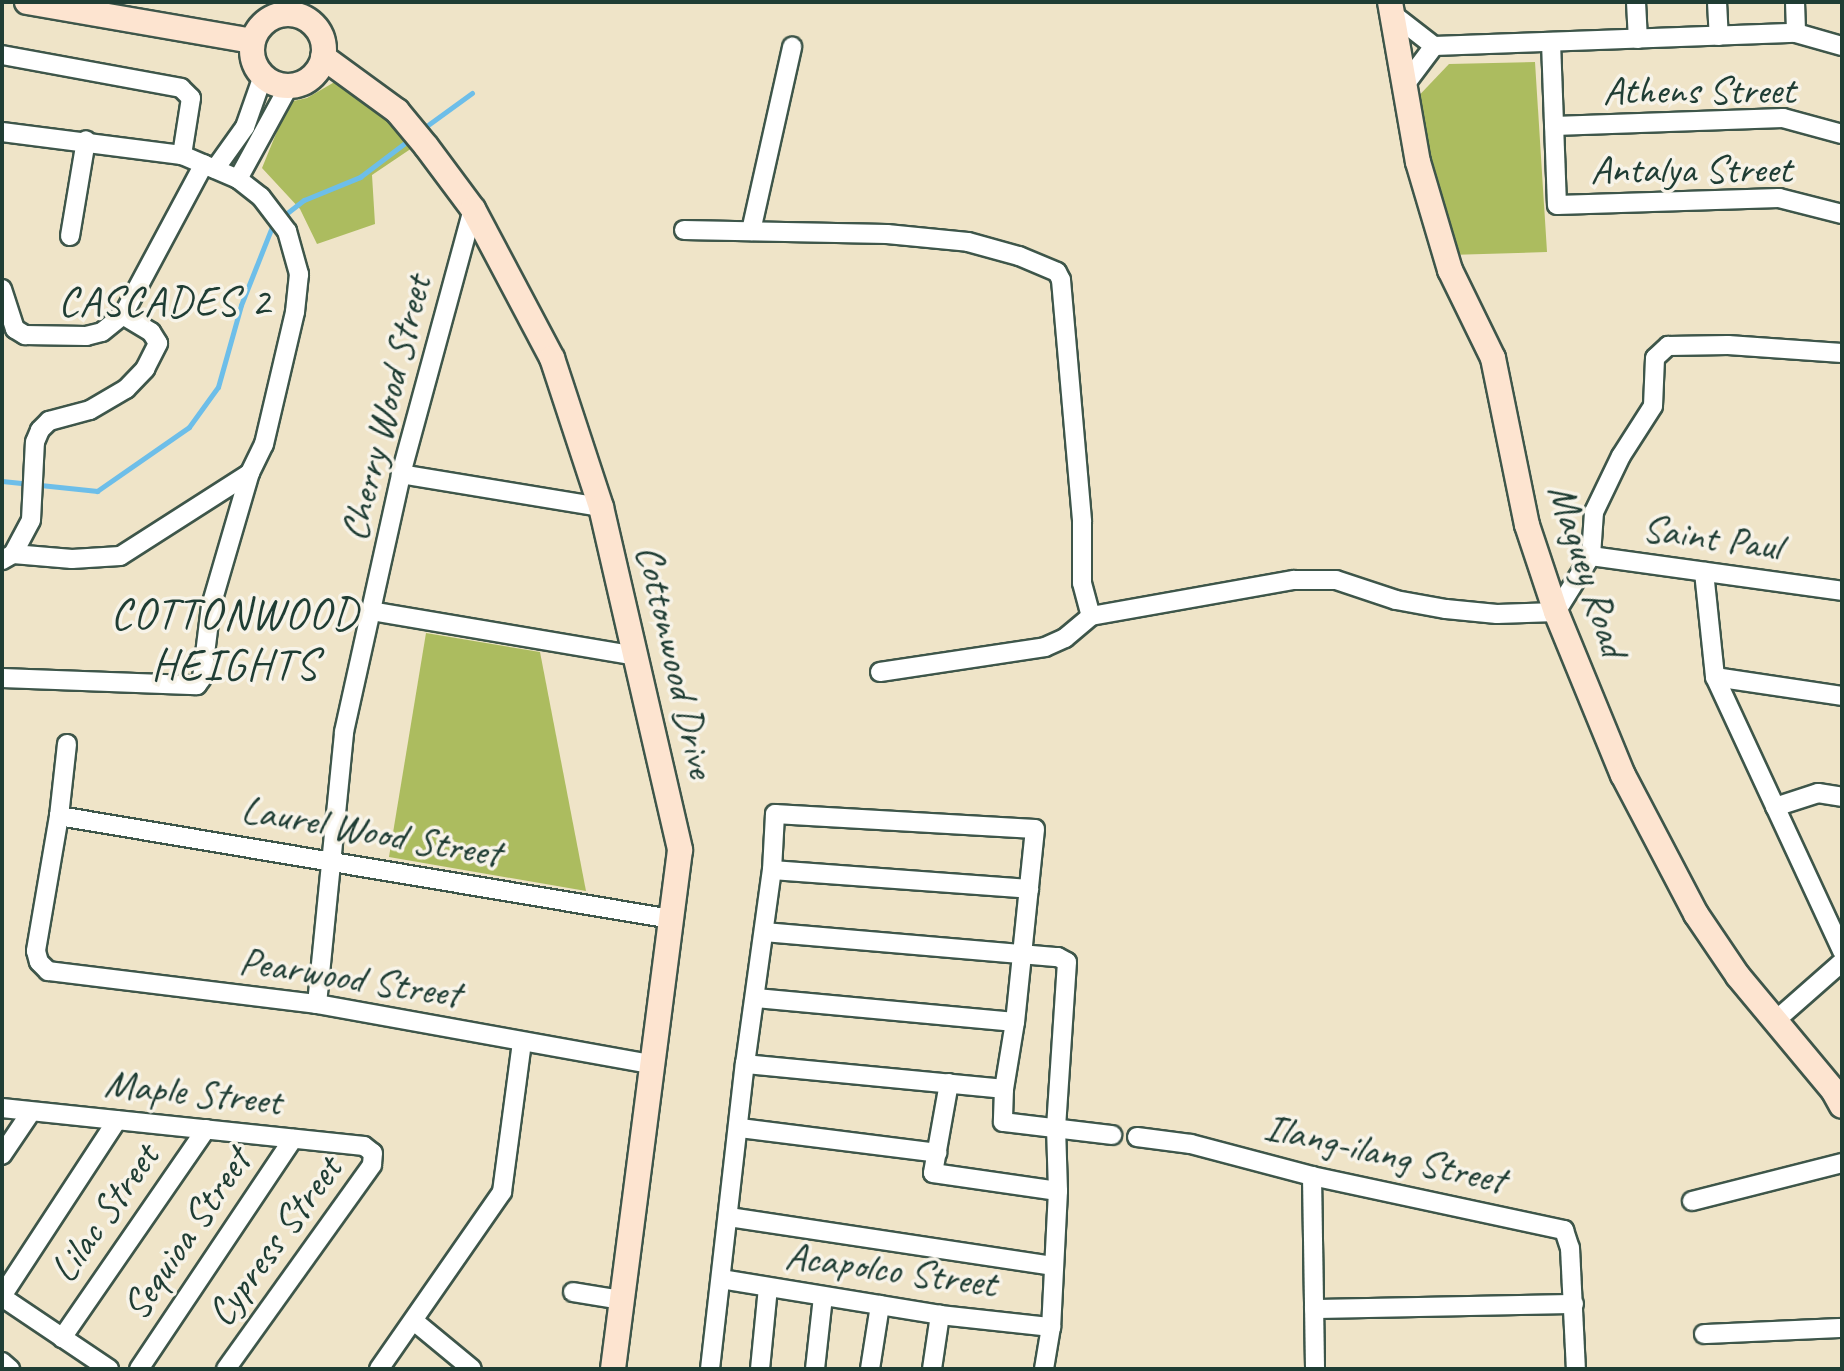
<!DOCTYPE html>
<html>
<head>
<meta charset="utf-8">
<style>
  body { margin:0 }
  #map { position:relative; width:1844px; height:1371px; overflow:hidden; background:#efe4c8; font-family:Caveat,sans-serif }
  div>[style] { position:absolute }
  .green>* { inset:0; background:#acbc5f }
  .stream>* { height:5px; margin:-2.5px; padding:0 2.5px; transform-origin:2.5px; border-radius:2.5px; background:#6dbee9 }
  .roads { filter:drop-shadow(2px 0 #3e564a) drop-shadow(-2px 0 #3e564a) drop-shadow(0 2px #3e564a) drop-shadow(0 -2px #3e564a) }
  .street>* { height:18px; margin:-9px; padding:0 9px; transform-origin:9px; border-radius:9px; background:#fff }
  .secondary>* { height:24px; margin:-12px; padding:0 12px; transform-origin:12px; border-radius:12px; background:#fde4d0 }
  .secondary>.ring { margin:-12px; padding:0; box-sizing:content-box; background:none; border:24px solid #fde4d0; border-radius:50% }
  span { translate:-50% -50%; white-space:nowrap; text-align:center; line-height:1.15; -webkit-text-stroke:7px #f7f3e8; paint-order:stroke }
  .street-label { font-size:40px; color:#1f3d34 }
  .neighbourhood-label { font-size:42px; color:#1f3d34; letter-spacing:2px }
  .quarter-label { font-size:44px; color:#1f3d34; letter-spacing:2px }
  .frame { position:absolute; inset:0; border:4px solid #1f3d34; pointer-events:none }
</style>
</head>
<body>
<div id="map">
  <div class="green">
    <i style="clip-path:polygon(1535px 62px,1547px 252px,1449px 255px,1409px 106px,1449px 64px)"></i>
    <i style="clip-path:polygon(338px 80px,368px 97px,415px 146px,372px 175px,375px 224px,317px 244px,300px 209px,262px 168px,289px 102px,307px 98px)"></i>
    <i style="clip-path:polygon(426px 633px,540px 652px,586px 891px,389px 857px)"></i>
  </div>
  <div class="stream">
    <i style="left:421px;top:130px;width:63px;rotate:-36deg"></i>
    <i style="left:2px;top:481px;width:96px;rotate:6deg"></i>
    <i style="left:97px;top:491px;width:112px;rotate:-34.8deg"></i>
    <i style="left:189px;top:427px;width:49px;rotate:-54.1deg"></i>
    <i style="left:218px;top:387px;width:85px;rotate:-74.3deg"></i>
    <i style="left:241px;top:305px;width:87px;rotate:-68.4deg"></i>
    <i style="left:273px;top:224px;width:39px;rotate:-38deg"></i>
    <i style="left:304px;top:200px;width:61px;rotate:-22.3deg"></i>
    <i style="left:360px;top:177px;width:63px;rotate:-37.2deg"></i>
  </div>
  <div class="roads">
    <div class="street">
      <i style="left:1636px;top:2px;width:37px;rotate:87deg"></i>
      <i style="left:1717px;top:2px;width:34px;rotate:87deg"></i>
      <i style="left:1795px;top:2px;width:31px;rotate:88deg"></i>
      <i style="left:1394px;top:15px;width:51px;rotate:37.8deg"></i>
      <i style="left:1434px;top:46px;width:50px;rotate:126.9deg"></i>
      <i style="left:1551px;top:42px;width:163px;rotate:87.9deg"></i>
      <i style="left:1557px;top:205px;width:222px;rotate:-1.8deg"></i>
      <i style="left:1779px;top:198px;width:65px;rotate:14.3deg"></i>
      <i style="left:1434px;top:46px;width:362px;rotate:-2.1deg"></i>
      <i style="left:1796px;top:33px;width:48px;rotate:15.8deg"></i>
      <i style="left:2px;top:55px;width:182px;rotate:10.4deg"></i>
      <i style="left:181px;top:88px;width:14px;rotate:45deg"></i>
      <i style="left:191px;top:98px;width:58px;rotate:99deg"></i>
      <i style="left:1554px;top:126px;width:229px;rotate:-2deg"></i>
      <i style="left:1783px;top:118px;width:61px;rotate:15.2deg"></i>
      <i style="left:2px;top:132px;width:181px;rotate:7.3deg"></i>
      <i style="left:182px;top:155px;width:61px;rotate:23.2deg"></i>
      <i style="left:238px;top:179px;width:29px;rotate:38deg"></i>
      <i style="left:261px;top:197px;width:43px;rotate:52.6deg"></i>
      <i style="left:287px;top:231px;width:45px;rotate:74.4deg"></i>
      <i style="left:299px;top:274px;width:38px;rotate:96deg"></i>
      <i style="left:295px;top:312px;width:136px;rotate:103.2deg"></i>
      <i style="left:264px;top:444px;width:32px;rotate:116deg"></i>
      <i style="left:250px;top:473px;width:154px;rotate:147.4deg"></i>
      <i style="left:120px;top:556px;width:48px;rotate:176.4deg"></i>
      <i style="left:72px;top:559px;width:59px;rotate:-175.2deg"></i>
      <i style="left:13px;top:554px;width:13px;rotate:151deg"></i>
      <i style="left:215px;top:169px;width:52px;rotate:-54.5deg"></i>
      <i style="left:245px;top:127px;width:54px;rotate:-70.6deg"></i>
      <i style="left:238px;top:179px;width:106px;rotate:-61.3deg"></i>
      <i style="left:684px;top:230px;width:203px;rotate:1.1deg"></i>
      <i style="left:887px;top:234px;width:81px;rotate:5.6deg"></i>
      <i style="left:968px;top:242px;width:53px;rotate:15.4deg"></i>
      <i style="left:1019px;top:256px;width:41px;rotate:22.8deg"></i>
      <i style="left:1057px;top:272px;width:9px;rotate:63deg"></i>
      <i style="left:1061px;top:280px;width:243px;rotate:85deg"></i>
      <i style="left:1082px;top:522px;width:61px;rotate:90deg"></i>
      <i style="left:1082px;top:583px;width:34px;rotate:75deg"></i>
      <i style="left:1091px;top:616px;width:206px;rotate:-10.1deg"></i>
      <i style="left:1294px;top:580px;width:42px"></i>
      <i style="left:1336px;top:580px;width:63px;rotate:18.4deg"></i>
      <i style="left:1396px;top:600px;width:51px;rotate:10.2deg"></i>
      <i style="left:1446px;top:609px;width:51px;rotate:5.6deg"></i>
      <i style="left:1497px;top:614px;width:59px;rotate:-1.9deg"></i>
      <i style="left:1556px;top:612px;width:66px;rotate:-58deg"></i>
      <i style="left:1591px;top:556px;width:253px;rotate:7.9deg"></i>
      <i style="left:751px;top:231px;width:189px;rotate:-77.4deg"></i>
      <i style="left:70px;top:236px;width:97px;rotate:-80.5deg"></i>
      <i style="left:2px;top:289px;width:42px;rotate:72deg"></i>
      <i style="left:15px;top:329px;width:12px;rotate:31deg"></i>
      <i style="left:25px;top:335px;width:61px;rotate:0.9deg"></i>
      <i style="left:86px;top:336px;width:16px;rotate:-14deg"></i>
      <i style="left:102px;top:332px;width:27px;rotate:-39deg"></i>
      <i style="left:123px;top:315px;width:171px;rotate:-61.8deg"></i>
      <i style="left:401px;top:474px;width:203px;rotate:9.4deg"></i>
      <i style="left:13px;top:554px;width:38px;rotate:-62deg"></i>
      <i style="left:31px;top:520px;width:78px;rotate:-87.1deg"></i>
      <i style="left:35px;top:442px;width:13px;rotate:-67deg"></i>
      <i style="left:40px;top:430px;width:13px;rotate:-45deg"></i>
      <i style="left:49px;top:421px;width:42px;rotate:-15deg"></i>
      <i style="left:90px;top:410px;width:42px;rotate:-30.3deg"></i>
      <i style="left:126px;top:389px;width:28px;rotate:-46deg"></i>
      <i style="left:145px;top:369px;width:29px;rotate:-63deg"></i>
      <i style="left:158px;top:343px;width:13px;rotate:-122deg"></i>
      <i style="left:151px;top:332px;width:33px;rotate:-149deg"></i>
      <i style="left:1591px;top:556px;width:44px;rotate:-86.1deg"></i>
      <i style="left:1594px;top:512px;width:62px;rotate:-64.3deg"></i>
      <i style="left:1621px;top:456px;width:59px;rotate:-57.4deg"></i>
      <i style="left:1653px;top:406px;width:48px;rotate:-87.6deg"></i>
      <i style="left:1655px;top:358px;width:18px;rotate:-43deg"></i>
      <i style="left:1668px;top:346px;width:60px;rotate:-1deg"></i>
      <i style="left:1728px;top:345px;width:114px;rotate:4deg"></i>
      <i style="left:1704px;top:572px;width:106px;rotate:84deg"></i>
      <i style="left:1715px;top:677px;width:302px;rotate:65.1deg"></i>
      <i style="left:371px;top:611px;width:270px;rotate:9.6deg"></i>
      <i style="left:880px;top:672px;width:167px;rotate:-8.6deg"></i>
      <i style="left:1045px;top:647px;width:22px;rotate:-24deg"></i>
      <i style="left:1065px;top:638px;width:34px;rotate:-40deg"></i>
      <i style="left:1715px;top:677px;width:128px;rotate:8.5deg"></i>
      <i style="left:2px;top:678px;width:195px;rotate:2.1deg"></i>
      <i style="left:197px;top:685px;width:9px;rotate:-54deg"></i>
      <i style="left:202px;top:678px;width:73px;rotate:-82.9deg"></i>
      <i style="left:211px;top:606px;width:139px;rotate:-73.7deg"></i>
      <i style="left:67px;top:744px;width:72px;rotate:96.3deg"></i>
      <i style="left:59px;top:816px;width:137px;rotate:99.7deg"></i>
      <i style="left:36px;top:951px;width:11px;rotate:75deg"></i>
      <i style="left:39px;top:962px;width:13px;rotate:45deg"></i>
      <i style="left:48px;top:971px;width:271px;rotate:7deg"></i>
      <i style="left:317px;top:1004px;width:340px;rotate:10.2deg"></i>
      <i style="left:1775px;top:807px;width:45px;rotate:-18deg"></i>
      <i style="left:1818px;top:793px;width:24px;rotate:9deg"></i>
      <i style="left:59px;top:816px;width:621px;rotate:9.55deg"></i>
      <i style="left:772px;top:870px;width:258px;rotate:4.2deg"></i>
      <i style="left:764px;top:932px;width:295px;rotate:4.9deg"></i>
      <i style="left:1058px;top:957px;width:10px;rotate:29deg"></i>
      <i style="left:1067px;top:962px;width:165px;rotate:93.8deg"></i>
      <i style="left:1056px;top:1127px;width:64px;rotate:88.2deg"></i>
      <i style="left:1058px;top:1191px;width:136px;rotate:92.9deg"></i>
      <i style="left:1051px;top:1327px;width:43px;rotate:99.5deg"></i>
      <i style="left:756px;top:998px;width:260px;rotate:5.3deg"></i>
      <i style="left:317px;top:1004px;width:273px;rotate:-84.3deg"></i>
      <i style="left:344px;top:732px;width:264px;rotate:-77.5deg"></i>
      <i style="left:401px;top:474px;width:275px;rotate:-74.8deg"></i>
      <i style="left:1775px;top:1021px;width:89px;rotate:-41.4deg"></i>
      <i style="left:745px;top:1064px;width:260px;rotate:5.5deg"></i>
      <i style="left:949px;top:1083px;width:91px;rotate:100.1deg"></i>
      <i style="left:933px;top:1173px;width:126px;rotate:8.2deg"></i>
      <i style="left:2px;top:1108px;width:364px;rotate:6deg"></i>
      <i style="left:364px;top:1146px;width:11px;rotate:38deg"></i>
      <i style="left:373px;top:1153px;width:12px;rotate:95deg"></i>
      <i style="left:372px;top:1165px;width:251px;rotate:125.6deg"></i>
      <i style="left:740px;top:1128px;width:199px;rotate:7.2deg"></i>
      <i style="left:1137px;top:1137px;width:54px;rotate:7.4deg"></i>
      <i style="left:1191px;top:1144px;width:125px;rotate:14.8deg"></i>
      <i style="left:1312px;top:1176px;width:258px;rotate:12.1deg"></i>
      <i style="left:1564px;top:1230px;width:19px;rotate:72deg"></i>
      <i style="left:1570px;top:1248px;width:121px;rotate:87.2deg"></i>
      <i style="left:2px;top:1155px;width:52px;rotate:-56deg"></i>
      <i style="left:1312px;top:1176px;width:193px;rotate:89.1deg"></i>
      <i style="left:1692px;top:1201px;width:155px;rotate:-14.2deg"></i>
      <i style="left:729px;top:1217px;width:327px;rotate:8.6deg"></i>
      <i style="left:721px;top:1279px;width:222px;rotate:9.3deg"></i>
      <i style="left:940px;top:1315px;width:112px;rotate:6.2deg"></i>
      <i style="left:573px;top:1292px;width:50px;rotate:9.3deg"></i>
      <i style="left:2px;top:1296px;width:210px;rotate:-56.8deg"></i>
      <i style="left:2px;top:1297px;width:129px;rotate:33.9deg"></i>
      <i style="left:1314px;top:1309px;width:260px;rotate:-1.1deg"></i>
      <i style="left:414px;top:1321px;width:75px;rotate:39.6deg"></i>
      <i style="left:1704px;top:1334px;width:138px;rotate:-2.5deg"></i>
      <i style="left:62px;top:1338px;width:254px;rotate:-55.4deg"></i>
      <i style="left:2px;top:1362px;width:11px;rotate:41deg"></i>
      <i style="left:139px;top:1369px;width:277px;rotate:-56.2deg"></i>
      <i style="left:379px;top:1369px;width:216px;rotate:-55.2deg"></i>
      <i style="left:502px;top:1192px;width:150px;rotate:-82.4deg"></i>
      <i style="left:710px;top:1369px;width:307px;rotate:-83.5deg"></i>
      <i style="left:745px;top:1064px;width:196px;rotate:-82.1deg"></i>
      <i style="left:772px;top:870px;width:56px;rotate:-86.9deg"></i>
      <i style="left:775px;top:814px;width:260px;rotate:3.3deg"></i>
      <i style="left:1035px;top:829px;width:194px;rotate:95.9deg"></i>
      <i style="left:1015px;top:1022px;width:68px;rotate:99.3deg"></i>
      <i style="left:1004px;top:1089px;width:33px;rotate:92deg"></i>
      <i style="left:1003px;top:1122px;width:110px;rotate:6.8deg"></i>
      <i style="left:760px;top:1369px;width:81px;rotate:-84.4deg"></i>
      <i style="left:815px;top:1369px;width:73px;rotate:-83.7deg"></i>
      <i style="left:870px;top:1369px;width:65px;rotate:-81.1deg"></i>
      <i style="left:932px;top:1369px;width:55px;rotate:-81.6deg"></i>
    </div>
    <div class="secondary">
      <i style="left:27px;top:2px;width:228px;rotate:9.8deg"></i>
      <i style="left:1390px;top:2px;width:162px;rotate:80.1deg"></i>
      <i style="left:1418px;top:162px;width:113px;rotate:73.5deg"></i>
      <i style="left:1450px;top:270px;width:98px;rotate:64deg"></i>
      <i style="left:1493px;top:358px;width:170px;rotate:78.5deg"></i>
      <i style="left:1527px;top:525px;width:92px;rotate:71.6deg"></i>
      <i style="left:1556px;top:612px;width:176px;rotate:67.7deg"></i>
      <i style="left:1623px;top:775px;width:157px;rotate:62.3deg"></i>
      <i style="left:1696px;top:914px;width:75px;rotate:55.9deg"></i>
      <i style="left:1738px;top:976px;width:148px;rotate:50.2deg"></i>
      <i style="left:1833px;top:1090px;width:18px;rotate:61deg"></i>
      <i class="ring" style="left:252px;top:14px;width:48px;height:48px"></i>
      <i style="left:323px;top:57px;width:92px;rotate:36.1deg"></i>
      <i style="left:397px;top:111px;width:45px;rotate:50.4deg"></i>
      <i style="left:426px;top:146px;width:79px;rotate:53.3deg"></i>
      <i style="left:473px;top:209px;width:169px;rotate:62.1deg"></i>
      <i style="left:552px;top:358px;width:157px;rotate:71.8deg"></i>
      <i style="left:601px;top:507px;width:352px;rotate:77deg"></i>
      <i style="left:680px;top:850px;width:523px;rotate:97.36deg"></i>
    </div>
  </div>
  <div class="street-label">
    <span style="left:1699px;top:90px">Athens Street</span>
    <span style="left:1691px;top:169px">Antalya Street</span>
    <span style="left:385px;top:408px;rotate:-76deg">Cherry Wood Street</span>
    <span style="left:1712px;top:537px;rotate:8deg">Saint Paul</span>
    <span style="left:1588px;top:570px;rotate:72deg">Maguey Road</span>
    <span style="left:676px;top:661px;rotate:77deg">Cottonwood Drive</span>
    <span style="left:371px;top:831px;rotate:10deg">Laurel Wood Street</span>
    <span style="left:350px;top:977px;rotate:9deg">Pearwood Street</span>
    <span style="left:193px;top:1092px;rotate:6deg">Maple Street</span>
    <span style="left:1385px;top:1153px;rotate:13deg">Ilang-ilang Street</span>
    <span style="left:104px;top:1213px;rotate:-55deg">Lilac Street</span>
    <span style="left:186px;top:1234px;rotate:-56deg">Sequioa Street</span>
    <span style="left:274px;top:1241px;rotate:-54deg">Cypress Street</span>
    <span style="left:891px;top:1269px;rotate:8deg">Acapolco Street</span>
  </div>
  <div class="neighbourhood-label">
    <span style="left:165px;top:302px">CASCADES 2</span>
  </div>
  <div class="quarter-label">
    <span style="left:235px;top:640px">COTTONWOOD<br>HEIGHTS</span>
  </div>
  <div class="frame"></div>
</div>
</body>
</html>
